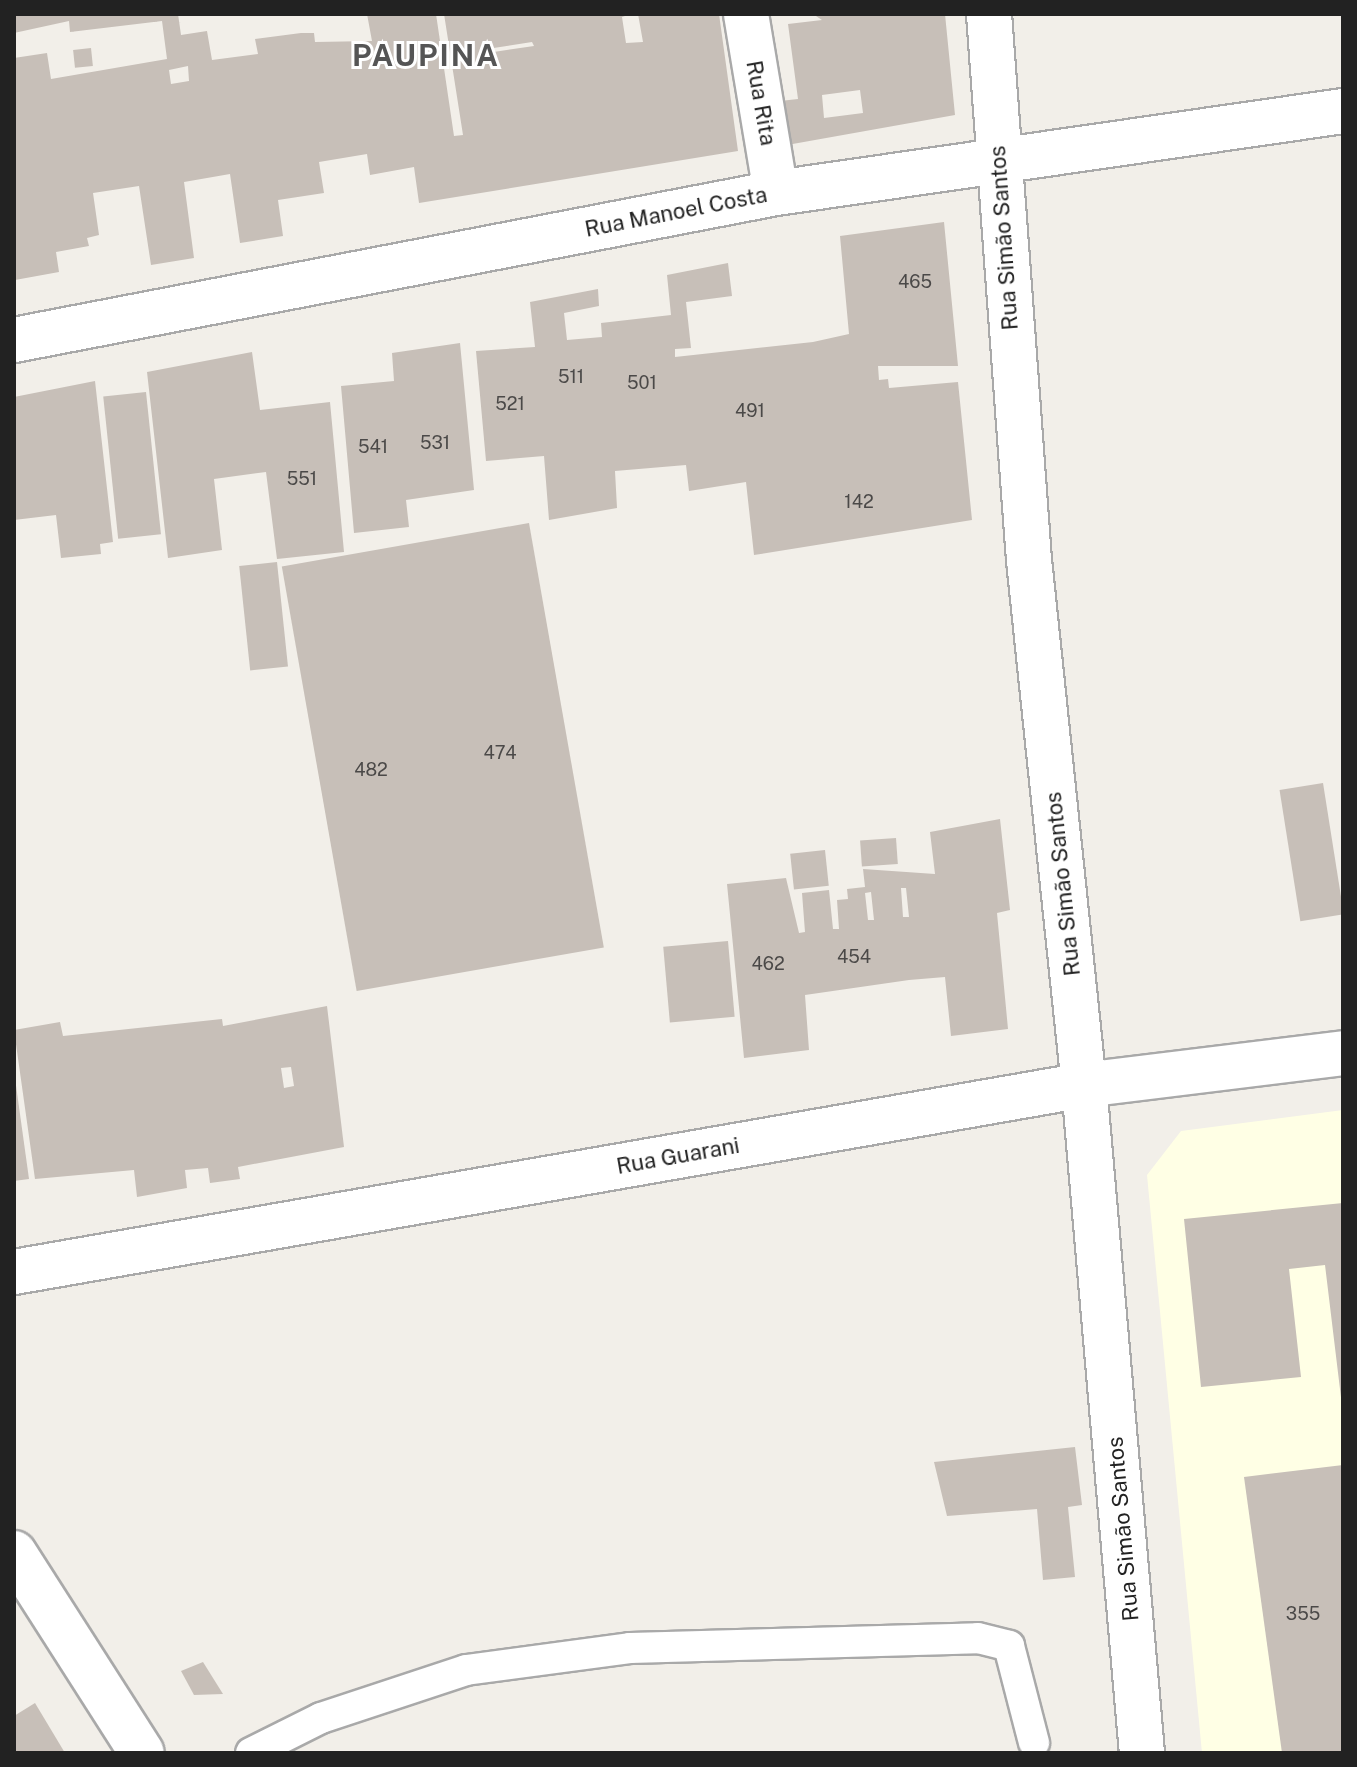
<!DOCTYPE html>
<html>
<head>
<meta charset="utf-8">
<style>
  body { margin:0 }
  #map { position:relative; width:1357px; height:1767px; overflow:hidden; background:#f2efe9; font-family:"Public Sans",sans-serif }
  div>[style] { position:absolute }
  .education>* { inset:0; background:#ffffe5 }
  .building>* { inset:0; background:#c7bfb8; transform-origin:0 0 }
  .roads { filter:drop-shadow(2px 0 #a9a9a9) drop-shadow(-2px 0 #a9a9a9) drop-shadow(0 2px #a9a9a9) drop-shadow(0 -2px #a9a9a9) }
  .service>* { height:30px; margin:-15px; padding:0 15px; transform-origin:15px; border-radius:15px; background:#fff }
  .minor>* { height:44px; margin:-22px; padding:0 22px; transform-origin:22px; border-radius:22px; background:#fff }
  span { translate:-50% -50%; white-space:nowrap; text-align:center; line-height:1.15; -webkit-text-stroke:6px #fff; paint-order:stroke }
  .number-label { font-size:18px; color:#4b4948 }
  .number-label span { -webkit-text-stroke-width:0 }
  .street-label { font-size:22px; color:#222 }
  .district-label { font-size:30px; color:#555; font-weight:700; letter-spacing:2px }
  .frame { position:absolute; inset:0; border:16px solid #222; pointer-events:none }
</style>
</head>
<body>
<div id="map">
  <div class="education">
    <i style="clip-path:polygon(1343px 1110px,1343px 1753px,1202px 1753px,1147px 1175px,1181px 1131px)"></i>
  </div>
  <div class="building">
    <i style="clip-path:polygon(evenodd,14px 14px,178px 14px,181px 35px,207px 31px,212px 60px,258px 54px,255px 39px,301px 33px,314px 33px,315px 42px,372px 41px,367px 14px,436px 14px,454px 136px,463px 135px,444px 14px,631px 14px,622px 17px,626px 43px,643px 42px,638px 14px,719px 14px,738px 151px,419px 203px,414px 167px,370px 175px,367px 154px,319px 162px,324px 193px,278px 200px,283px 236px,240px 243px,230px 174px,184px 182px,194px 258px,151px 265px,139px 186px,93px 193px,99px 235px,87px 238px,89px 246px,56px 252px,59px 272px,15px 280px,14px 58px,47px 53px,51px 79px,167px 59px,162px 21px,70px 32px,69px 21px,14px 33px,14px 14px,532px 42px,534px 46px,487px 53px,487px 49px,532px 42px,14px 14px,188px 66px,189px 81px,171px 84px,169px 70px,188px 66px)"></i>
    <i style="clip-path:polygon(evenodd,813px 14px,945px 14px,955px 115px,787px 145px,780px 101px,798px 99px,788px 24px,822px 20px,813px 14px,860px 90px,863px 113px,824px 118px,822px 95px,860px 90px)"></i>
    <i style="left:91px;top:48px;width:18px;height:18px;rotate:84deg"></i>
    <i style="clip-path:polygon(944px 222px,958px 366px,878px 366px,879px 380px,888px 379px,889px 388px,958px 382px,972px 520px,754px 555px,746px 482px,689px 491px,686px 465px,615px 471px,617px 508px,549px 520px,544px 456px,486px 461px,476px 351px,535px 347px,530px 302px,598px 289px,599px 306px,564px 313px,567px 340px,602px 337px,601px 323px,671px 315px,667px 275px,728px 263px,732px 296px,686px 302px,691px 348px,675px 349px,675px 357px,813px 342px,849px 334px,840px 236px)"></i>
    <i style="clip-path:polygon(460px 343px,474px 490px,406px 500px,409px 527px,354px 533px,341px 386px,394px 381px,392px 353px)"></i>
    <i style="clip-path:polygon(252px 352px,260px 410px,330px 402px,344px 552px,277px 559px,266px 472px,214px 479px,222px 550px,168px 558px,147px 372px)"></i>
    <i style="clip-path:polygon(95px 381px,113px 542px,100px 544px,101px 554px,61px 558px,56px 515px,14px 520px,14px 397px)"></i>
    <i style="left:146px;top:392px;width:143px;height:43px;rotate:84deg"></i>
    <i style="left:529px;top:523px;width:431px;height:251px;rotate:80deg"></i>
    <i style="left:277px;top:562px;width:105px;height:38px;rotate:84deg"></i>
    <i style="left:1323px;top:783px;width:133px;height:44px;rotate:81deg"></i>
    <i style="clip-path:polygon(evenodd,1000px 819px,1010px 910px,997px 913px,1008px 1029px,951px 1036px,945px 977px,909px 980px,805px 995px,809px 1050px,744px 1058px,727px 884px,786px 878px,799px 933px,805px 932px,802px 893px,829px 890px,833px 929px,839px 929px,837px 900px,848px 899px,847px 889px,865px 887px,863px 869px,935px 874px,930px 832px,1000px 819px,901px 888px,906px 888px,909px 917px,903px 917px,901px 888px,1000px 819px,871px 892px,874px 920px,868px 920px,865px 893px,871px 892px)"></i>
    <i style="left:896px;top:838px;width:26px;height:36px;rotate:86deg"></i>
    <i style="left:825px;top:850px;width:36px;height:35px;rotate:84deg"></i>
    <i style="left:728px;top:941px;width:76px;height:65px;rotate:85deg"></i>
    <i style="clip-path:polygon(evenodd,327px 1006px,344px 1147px,238px 1167px,240px 1179px,210px 1183px,208px 1168px,185px 1170px,187px 1188px,137px 1197px,134px 1170px,35px 1179px,14px 1030px,60px 1022px,63px 1036px,222px 1019px,223px 1026px,327px 1006px,291px 1067px,294px 1086px,284px 1088px,281px 1068px,291px 1067px)"></i>
    <i style="clip-path:polygon(14px 1071px,29px 1179px,14px 1181px)"></i>
    <i style="clip-path:polygon(1343px 1203px,1343px 1414px,1325px 1265px,1289px 1269px,1301px 1377px,1201px 1387px,1184px 1219px)"></i>
    <i style="clip-path:polygon(1075px 1447px,1082px 1505px,1068px 1507px,1075px 1577px,1043px 1580px,1037px 1509px,947px 1516px,934px 1462px)"></i>
    <i style="clip-path:polygon(1343px 1465px,1343px 1751px,1282px 1753px,1244px 1477px)"></i>
    <i style="clip-path:polygon(203px 1662px,223px 1694px,194px 1695px,181px 1671px)"></i>
    <i style="clip-path:polygon(35px 1703px,65px 1753px,14px 1753px,14px 1716px)"></i>
  </div>
  <div class="roads">
    <div class="service">
      <i style="left:251px;top:1753px;width:78px;rotate:-26.6deg"></i>
      <i style="left:321px;top:1718px;width:153px;rotate:-18.3deg"></i>
      <i style="left:466px;top:1670px;width:165px;rotate:-7.6deg"></i>
      <i style="left:630px;top:1648px;width:348px;rotate:-1.6deg"></i>
      <i style="left:978px;top:1638px;width:32px;rotate:14deg"></i>
      <i style="left:1009px;top:1646px;width:100px;rotate:75.5deg"></i>
    </div>
    <div class="minor">
      <i style="left:746px;top:14px;width:181px;rotate:80.5deg"></i>
      <i style="left:989px;top:14px;width:547px;rotate:85.81deg"></i>
      <i style="left:1029px;top:560px;width:528px;rotate:84.02deg"></i>
      <i style="left:1084px;top:1085px;width:671px;rotate:85.04deg"></i>
      <i style="left:14px;top:340px;width:776px;rotate:-10.92deg"></i>
      <i style="left:776px;top:193px;width:573px;rotate:-8.23deg"></i>
      <i style="left:14px;top:1272px;width:1086px;rotate:-9.91deg"></i>
      <i style="left:1084px;top:1085px;width:261px;rotate:-7deg"></i>
      <i style="left:14px;top:1553px;width:237px;rotate:57.4deg"></i>
    </div>
  </div>
  <div class="number-label">
    <span style="left:915px;top:282px">465</span>
    <span style="left:571px;top:377px">511</span>
    <span style="left:642px;top:383px">501</span>
    <span style="left:510px;top:404px">521</span>
    <span style="left:750px;top:411px">491</span>
    <span style="left:435px;top:443px">531</span>
    <span style="left:373px;top:447px">541</span>
    <span style="left:302px;top:479px">551</span>
    <span style="left:859px;top:502px">142</span>
    <span style="left:500px;top:753px">474</span>
    <span style="left:371px;top:770px">482</span>
    <span style="left:854px;top:957px">454</span>
    <span style="left:768px;top:964px">462</span>
    <span style="left:1303px;top:1614px">355</span>
  </div>
  <div class="street-label">
    <span style="left:761px;top:103px;rotate:80deg">Rua Rita</span>
    <span style="left:676px;top:212px;rotate:-11deg">Rua Manoel Costa</span>
    <span style="left:1004px;top:238px;rotate:-94deg">Rua Simão Santos</span>
    <span style="left:1063px;top:884px;rotate:-96deg">Rua Simão Santos</span>
    <span style="left:678px;top:1156px;rotate:-10deg">Rua Guarani</span>
    <span style="left:1123px;top:1529px;rotate:-95deg">Rua Simão Santos</span>
  </div>
  <div class="district-label">
    <span style="left:426px;top:55px">PAUPINA</span>
  </div>
  <div class="frame"></div>
</div>
</body>
</html>
